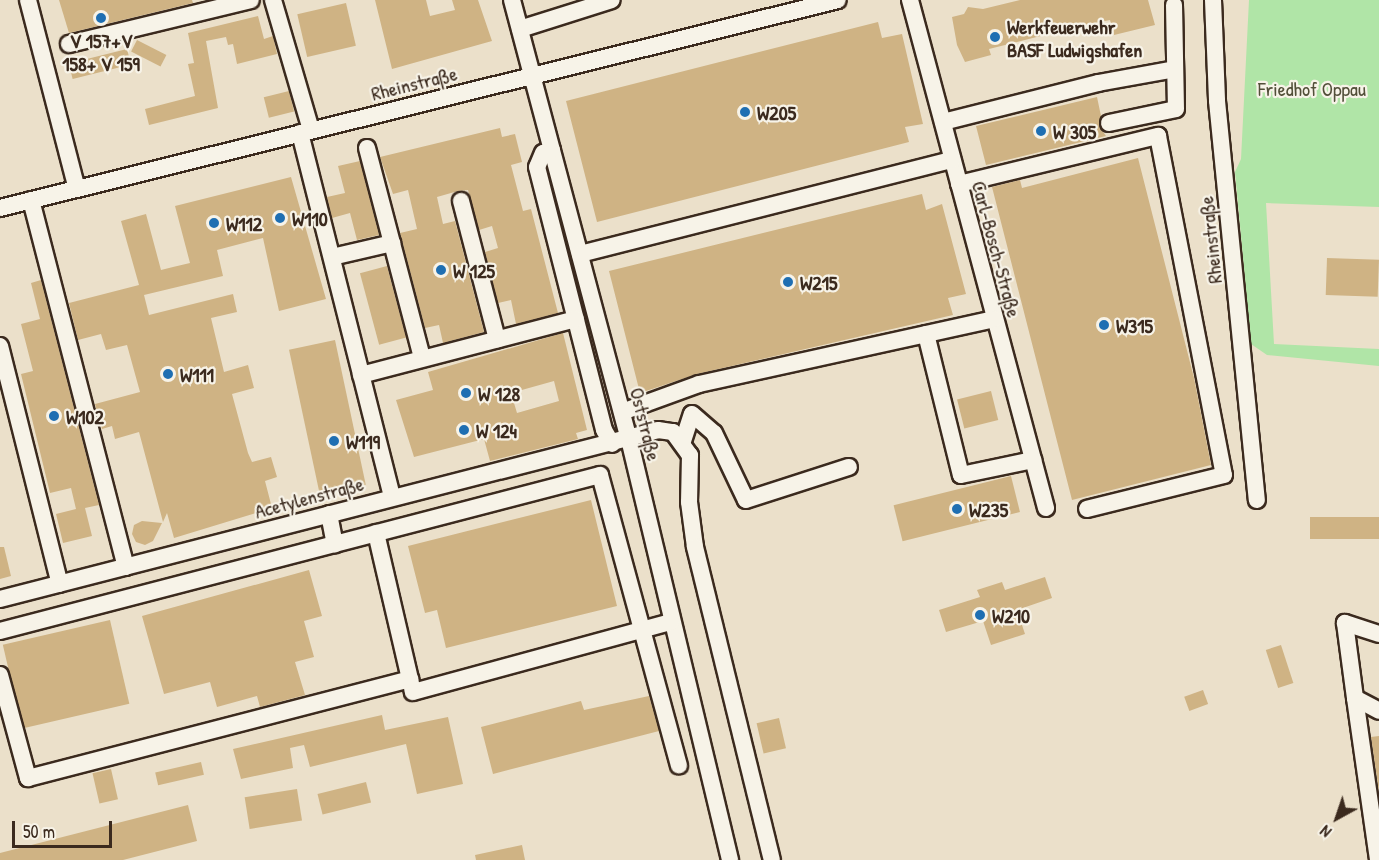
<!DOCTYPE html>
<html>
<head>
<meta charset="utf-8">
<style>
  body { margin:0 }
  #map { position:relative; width:1379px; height:860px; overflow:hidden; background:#ebe0ca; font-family:"Patrick Hand",sans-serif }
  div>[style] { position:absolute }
  .green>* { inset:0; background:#b0e5a7 }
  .building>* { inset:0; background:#cfb384; transform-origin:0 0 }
  .roads { filter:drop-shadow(2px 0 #3b2a1e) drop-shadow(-2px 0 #3b2a1e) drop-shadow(0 2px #3b2a1e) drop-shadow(0 -2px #3b2a1e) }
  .minor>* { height:16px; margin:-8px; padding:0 8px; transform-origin:8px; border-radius:8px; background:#f7f3e8 }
  .dots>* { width:16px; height:16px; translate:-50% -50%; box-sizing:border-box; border:3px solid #f7f3e8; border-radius:50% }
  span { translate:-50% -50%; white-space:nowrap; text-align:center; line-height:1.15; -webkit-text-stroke:4.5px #f7f3e8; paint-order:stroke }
  .poi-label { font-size:20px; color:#3b2a1e; font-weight:700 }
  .left { translate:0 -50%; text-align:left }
  .street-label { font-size:20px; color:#3b2a1e }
  .park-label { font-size:20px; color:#524f39 }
  .north { position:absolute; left:1307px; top:788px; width:60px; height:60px; -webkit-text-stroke:4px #f7f3e8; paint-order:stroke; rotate:220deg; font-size:16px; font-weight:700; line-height:24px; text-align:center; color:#3b2a1e }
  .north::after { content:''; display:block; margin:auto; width:21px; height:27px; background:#3b2a1e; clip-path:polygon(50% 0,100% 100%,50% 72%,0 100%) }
  .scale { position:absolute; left:12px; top:821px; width:100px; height:27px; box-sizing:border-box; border:3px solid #3b2a1e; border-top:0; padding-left:8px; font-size:18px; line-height:21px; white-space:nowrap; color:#3b2a1e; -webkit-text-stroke:4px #f7f3e8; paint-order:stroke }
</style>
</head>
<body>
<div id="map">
  <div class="green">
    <i style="clip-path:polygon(1249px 0,1379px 0,1379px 207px,1266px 203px,1274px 344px,1379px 349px,1379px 366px,1267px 355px,1251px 344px,1235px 172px,1241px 159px)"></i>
  </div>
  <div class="building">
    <i style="clip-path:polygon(59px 0,192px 0,193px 3px,69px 33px)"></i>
    <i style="clip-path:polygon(375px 0,426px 0,430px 16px,455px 10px,452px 0,478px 0,492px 41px,392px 69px)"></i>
    <i style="clip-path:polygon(1020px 0,1148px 0,1155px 25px,1114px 35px,1110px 20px,1084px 25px,989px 49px,991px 55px,965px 62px,957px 45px,952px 17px,964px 14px,968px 7px,983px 9px)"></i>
    <i style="left:346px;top:3px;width:44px;height:50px;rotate:77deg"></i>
    <i style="clip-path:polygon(258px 16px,264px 39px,273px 36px,277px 54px,237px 64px,233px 44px,228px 45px,226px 37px,206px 41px,218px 108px,149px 125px,145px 109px,195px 96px,188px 64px,194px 63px,188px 33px)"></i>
    <i style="clip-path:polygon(878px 22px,882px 38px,902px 34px,923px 124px,905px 127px,909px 142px,597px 222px,566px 101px)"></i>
    <i style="left:137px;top:40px;width:33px;height:13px;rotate:27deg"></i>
    <i style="left:127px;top:49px;width:16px;height:60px;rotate:76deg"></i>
    <i style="left:289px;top:91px;width:21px;height:26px;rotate:76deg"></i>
    <i style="clip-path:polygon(1097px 97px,1101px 116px,1099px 126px,1106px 136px,986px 165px,976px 126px)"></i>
    <i style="clip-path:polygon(500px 128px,502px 137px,515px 134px,522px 162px,511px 165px,523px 211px,531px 209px,558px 313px,516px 324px,511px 300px,498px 303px,485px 252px,498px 248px,492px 226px,479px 230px,468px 190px,458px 191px,437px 197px,443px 224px,455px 221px,484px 332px,443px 343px,439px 325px,425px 328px,400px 233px,417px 229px,408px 190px,393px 194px,380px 157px)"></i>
    <i style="clip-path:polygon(1138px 158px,1194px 378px,1211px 465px,1072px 500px,992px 187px,1020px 180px,1022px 188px)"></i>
    <i style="clip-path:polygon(360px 161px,379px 235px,357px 240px,350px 213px,332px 218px,327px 197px,345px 193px,338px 166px)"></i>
    <i style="clip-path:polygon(291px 177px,326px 299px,279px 311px,263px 238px,217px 250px,223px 276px,144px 295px,149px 315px,233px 294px,237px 312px,211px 318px,224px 372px,248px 365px,254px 388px,232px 394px,248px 453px,252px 462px,271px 457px,277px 477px,265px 481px,272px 508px,174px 538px,167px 513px,163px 522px,139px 432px,115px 439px,112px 426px,102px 429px,95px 404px,140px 392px,127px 345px,106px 350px,101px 334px,78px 340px,69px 303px,139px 285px,121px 221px,146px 214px,161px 270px,173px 267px,190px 263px,175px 206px)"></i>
    <i style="clip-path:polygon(922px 194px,926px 210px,942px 204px,966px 294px,948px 298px,953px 315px,697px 374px,640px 393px,609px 271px)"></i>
    <i style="left:1327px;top:258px;width:52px;height:37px;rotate:2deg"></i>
    <i style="left:387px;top:266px;width:74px;height:28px;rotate:75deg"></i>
    <i style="clip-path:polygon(41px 280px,99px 505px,85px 508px,92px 536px,63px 543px,56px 514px,76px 509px,71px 488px,50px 493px,21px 374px,33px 371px,21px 324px,40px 319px,31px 283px)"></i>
    <i style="clip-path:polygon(evenodd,563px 333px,587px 430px,576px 433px,578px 439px,490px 461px,484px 439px,414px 457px,396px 400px,433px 390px,428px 372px,563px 333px,554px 381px,559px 401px,517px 413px,511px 393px,554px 381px)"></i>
    <i style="left:335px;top:340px;width:148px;height:47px;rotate:78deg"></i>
    <i style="left:991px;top:391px;width:30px;height:35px;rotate:76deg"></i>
    <i style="left:1011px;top:476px;width:37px;height:121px;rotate:76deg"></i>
    <i style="clip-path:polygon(591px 500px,617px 606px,446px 648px,437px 610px,425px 613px,408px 546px)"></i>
    <i style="left:1379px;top:517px;width:22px;height:69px;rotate:90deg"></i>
    <i style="clip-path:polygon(142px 521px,162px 523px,153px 541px,145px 545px,136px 542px,132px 534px,134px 525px)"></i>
    <i style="clip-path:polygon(0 547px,4px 547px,11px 576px,0 579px)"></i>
    <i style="clip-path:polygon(309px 570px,322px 616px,304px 621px,314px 657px,295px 662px,305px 695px,260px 707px,257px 696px,217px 707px,210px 682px,164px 694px,142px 616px)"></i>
    <i style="clip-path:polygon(1045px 577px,1052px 598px,1017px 610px,1025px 634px,991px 645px,983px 621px,946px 632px,939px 610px,980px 597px,977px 590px,1002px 582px,1005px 590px)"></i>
    <i style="left:110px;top:620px;width:86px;height:110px;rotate:77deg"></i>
    <i style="left:1281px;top:645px;width:40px;height:16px;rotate:72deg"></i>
    <i style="left:1203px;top:690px;width:15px;height:20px;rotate:70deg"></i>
    <i style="clip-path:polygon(649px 696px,659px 731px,493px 774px,481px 727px,581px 701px,584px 710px)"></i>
    <i style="clip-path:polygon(382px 715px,385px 730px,448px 717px,463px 784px,417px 794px,406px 744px,310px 767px,304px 745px,290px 748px,293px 768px,241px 779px,233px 749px)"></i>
    <i style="left:779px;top:718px;width:31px;height:23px;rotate:77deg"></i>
    <i style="clip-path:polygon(1379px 736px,1379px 792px,1371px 737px)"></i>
    <i style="left:201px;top:762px;width:13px;height:47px;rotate:77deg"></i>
    <i style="left:111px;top:769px;width:31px;height:19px;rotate:77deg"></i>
    <i style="left:366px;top:782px;width:21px;height:50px;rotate:76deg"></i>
    <i style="left:297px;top:789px;width:32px;height:53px;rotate:81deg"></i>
    <i style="clip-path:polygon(188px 805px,197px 841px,123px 860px,0 860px,0 853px)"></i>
    <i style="clip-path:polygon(522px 845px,525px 860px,476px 860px,475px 855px)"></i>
  </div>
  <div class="roads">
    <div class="minor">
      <i style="left:28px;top:0;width:195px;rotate:75.5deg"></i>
      <i style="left:273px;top:0;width:135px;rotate:73.7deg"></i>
      <i style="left:512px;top:0;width:454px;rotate:75.1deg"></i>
      <i style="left:629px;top:439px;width:433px;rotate:76.5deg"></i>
      <i style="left:910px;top:0;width:526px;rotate:75.01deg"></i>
      <i style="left:1213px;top:0;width:101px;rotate:87.7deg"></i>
      <i style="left:1217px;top:101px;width:401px;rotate:84.3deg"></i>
      <i style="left:520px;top:29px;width:96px;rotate:-17.5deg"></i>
      <i style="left:69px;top:44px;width:187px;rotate:-13.6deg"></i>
      <i style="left:943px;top:122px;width:160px;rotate:-14.1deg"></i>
      <i style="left:1098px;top:83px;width:78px;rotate:-10.3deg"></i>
      <i style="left:1109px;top:123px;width:68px;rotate:-11.8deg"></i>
      <i style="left:1176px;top:109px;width:104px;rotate:-91.1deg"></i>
      <i style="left:300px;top:133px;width:375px;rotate:75.8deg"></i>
      <i style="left:367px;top:148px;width:217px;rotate:75.3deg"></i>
      <i style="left:552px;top:150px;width:9px;rotate:162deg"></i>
      <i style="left:543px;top:153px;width:15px;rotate:113deg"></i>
      <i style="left:537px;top:167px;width:271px;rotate:75.7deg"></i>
      <i style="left:604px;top:430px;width:16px;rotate:60deg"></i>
      <i style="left:959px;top:184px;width:205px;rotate:-13.6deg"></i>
      <i style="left:1158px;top:136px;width:345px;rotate:79deg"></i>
      <i style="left:1224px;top:475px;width:141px;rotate:166.1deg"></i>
      <i style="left:31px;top:200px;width:379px;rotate:75.5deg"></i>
      <i style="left:461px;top:201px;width:143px;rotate:75.4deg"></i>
      <i style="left:0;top:208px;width:863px;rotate:-13.94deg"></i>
      <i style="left:580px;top:254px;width:384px;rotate:-14.2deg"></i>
      <i style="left:332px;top:257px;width:62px;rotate:-13.1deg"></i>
      <i style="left:926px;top:334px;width:145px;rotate:76.1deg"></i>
      <i style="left:961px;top:475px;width:74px;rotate:-11.8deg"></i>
      <i style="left:0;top:346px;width:245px;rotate:75.9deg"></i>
      <i style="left:361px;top:375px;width:222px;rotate:-14.6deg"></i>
      <i style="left:622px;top:412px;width:82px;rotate:-20deg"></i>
      <i style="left:699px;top:384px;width:302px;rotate:-12.4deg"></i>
      <i style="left:683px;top:441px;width:28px;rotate:-72deg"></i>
      <i style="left:692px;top:414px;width:29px;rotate:41deg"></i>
      <i style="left:714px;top:433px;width:74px;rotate:64.5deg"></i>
      <i style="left:746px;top:500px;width:108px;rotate:-17.8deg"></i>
      <i style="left:329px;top:514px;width:31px;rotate:79deg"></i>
      <i style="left:376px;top:533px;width:163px;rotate:76.9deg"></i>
      <i style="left:413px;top:692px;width:267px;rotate:-15.2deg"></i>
      <i style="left:0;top:599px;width:679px;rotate:-14.4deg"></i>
      <i style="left:658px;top:430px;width:15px;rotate:8deg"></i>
      <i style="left:673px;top:432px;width:29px;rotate:54deg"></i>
      <i style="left:690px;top:455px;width:47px;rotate:91.2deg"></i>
      <i style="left:689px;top:502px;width:45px;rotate:82.4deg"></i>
      <i style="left:695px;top:547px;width:322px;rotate:76.2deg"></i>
      <i style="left:0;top:631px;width:620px;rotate:-14.57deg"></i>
      <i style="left:600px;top:475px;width:301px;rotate:74.8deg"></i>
      <i style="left:1379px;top:634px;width:36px;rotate:-162deg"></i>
      <i style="left:1345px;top:623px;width:76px;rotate:82.4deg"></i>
      <i style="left:1355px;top:698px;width:27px;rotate:28deg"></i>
      <i style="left:0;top:675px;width:107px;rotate:74.8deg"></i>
      <i style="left:28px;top:778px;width:395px;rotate:-14.5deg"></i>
      <i style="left:1355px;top:698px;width:164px;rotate:81.9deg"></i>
    </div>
  </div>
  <div class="dots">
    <i style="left:101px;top:18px;background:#1f6fb2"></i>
    <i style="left:995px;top:37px;background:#1f6fb2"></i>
    <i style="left:745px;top:112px;background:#1f6fb2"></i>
    <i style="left:1041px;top:131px;background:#1f6fb2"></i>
    <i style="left:280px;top:218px;background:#1f6fb2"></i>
    <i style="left:214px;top:223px;background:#1f6fb2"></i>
    <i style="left:441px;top:270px;background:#1f6fb2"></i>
    <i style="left:788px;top:282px;background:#1f6fb2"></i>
    <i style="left:1104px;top:325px;background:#1f6fb2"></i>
    <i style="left:168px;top:374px;background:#1f6fb2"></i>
    <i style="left:466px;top:393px;background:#1f6fb2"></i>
    <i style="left:54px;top:416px;background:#1f6fb2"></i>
    <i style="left:464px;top:430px;background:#1f6fb2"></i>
    <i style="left:334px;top:441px;background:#1f6fb2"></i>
    <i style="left:957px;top:509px;background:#1f6fb2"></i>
    <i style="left:980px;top:615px;background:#1f6fb2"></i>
  </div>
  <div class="poi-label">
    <span class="left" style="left:1007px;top:38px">Werkfeuerwehr<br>BASF Ludwigshafen</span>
    <span style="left:101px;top:52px">V 157+V<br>158+ V 159</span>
    <span class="left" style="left:757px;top:112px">W205</span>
    <span class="left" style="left:1053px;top:131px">W 305</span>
    <span class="left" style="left:292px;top:218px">W110</span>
    <span class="left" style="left:226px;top:223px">W112</span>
    <span class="left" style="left:453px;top:270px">W 125</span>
    <span class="left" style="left:800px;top:282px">W215</span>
    <span class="left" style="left:1116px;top:325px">W315</span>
    <span class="left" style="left:180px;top:374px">W111</span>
    <span class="left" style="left:478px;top:393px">W 128</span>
    <span class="left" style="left:66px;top:416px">W102</span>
    <span class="left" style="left:476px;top:430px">W 124</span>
    <span class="left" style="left:346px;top:441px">W119</span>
    <span class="left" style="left:969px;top:509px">W235</span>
    <span class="left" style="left:992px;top:615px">W210</span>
  </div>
  <div class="street-label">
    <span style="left:414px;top:83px;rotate:-14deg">Rheinstraße</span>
    <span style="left:1210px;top:240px;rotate:-96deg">Rheinstraße</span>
    <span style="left:997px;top:249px;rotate:75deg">Carl-Bosch-Straße</span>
    <span style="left:646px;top:424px;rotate:76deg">Oststraße</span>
    <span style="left:309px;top:497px;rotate:-15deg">Acetylenstraße</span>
  </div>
  <div class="park-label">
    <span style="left:1312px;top:88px">Friedhof Oppau</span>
  </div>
  <div class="north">N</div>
  <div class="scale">50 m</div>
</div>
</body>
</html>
